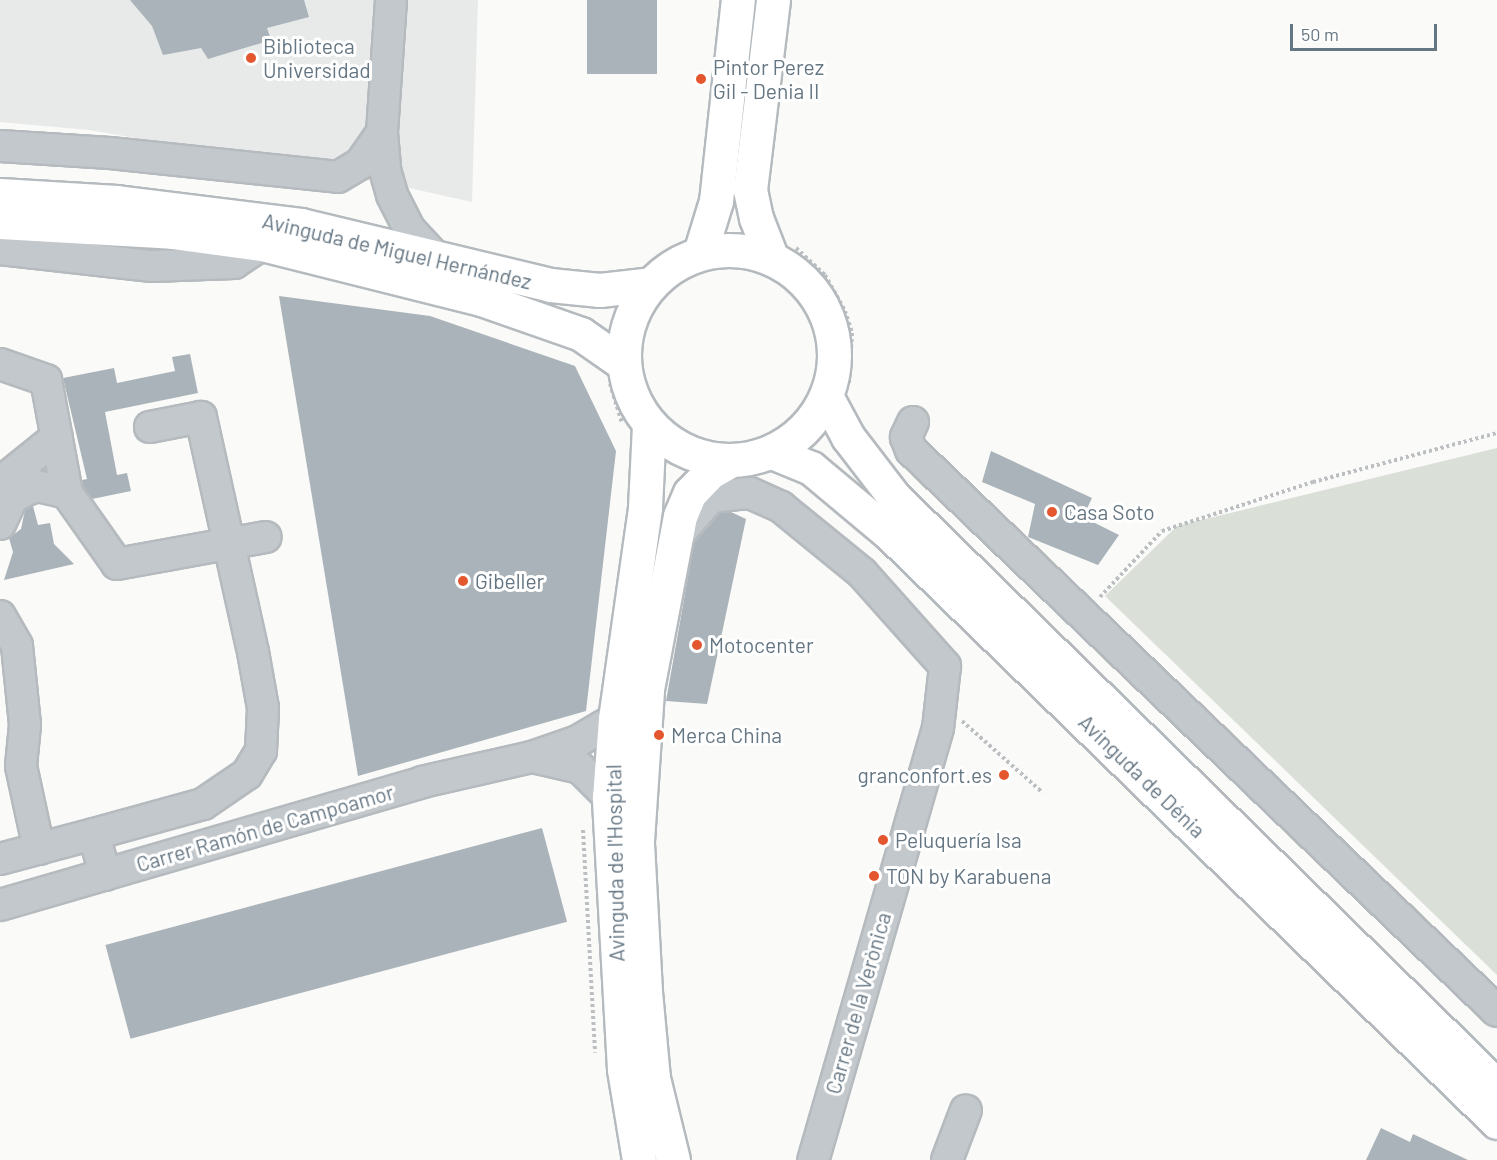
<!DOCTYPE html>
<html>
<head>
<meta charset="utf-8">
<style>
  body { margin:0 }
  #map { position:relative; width:1497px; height:1160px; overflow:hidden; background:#fafaf8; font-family:Barlow,sans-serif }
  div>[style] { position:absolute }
  .built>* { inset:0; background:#e8e9e9 }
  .green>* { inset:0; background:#dadfd7 }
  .building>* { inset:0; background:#aab3b9; transform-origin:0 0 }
  .path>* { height:4px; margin-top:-2px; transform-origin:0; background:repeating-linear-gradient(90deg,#bbbfc2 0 3px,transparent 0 6px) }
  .roads { filter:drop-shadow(2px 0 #b5babe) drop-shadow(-2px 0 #b5babe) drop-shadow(0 2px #b5babe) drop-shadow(0 -2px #b5babe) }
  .minor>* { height:30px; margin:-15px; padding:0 15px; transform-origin:15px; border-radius:15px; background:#c3c8cc }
  .major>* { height:33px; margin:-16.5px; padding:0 16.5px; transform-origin:16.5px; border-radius:16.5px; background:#fff }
  .major>.ring { margin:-16.5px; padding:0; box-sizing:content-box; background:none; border:33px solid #fff; border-radius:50% }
  .dots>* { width:16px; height:16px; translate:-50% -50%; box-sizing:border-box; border:3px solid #fff; border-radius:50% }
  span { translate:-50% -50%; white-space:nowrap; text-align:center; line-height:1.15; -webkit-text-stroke:6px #fff; paint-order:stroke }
  .poi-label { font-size:21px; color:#657683 }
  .left { translate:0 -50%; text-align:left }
  .right { translate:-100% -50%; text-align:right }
  .street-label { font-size:21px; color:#657683 }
  .scale { position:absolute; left:1290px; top:24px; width:147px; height:27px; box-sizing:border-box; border:3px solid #657683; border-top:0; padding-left:8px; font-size:18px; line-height:21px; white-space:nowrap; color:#657683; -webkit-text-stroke:4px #fff; paint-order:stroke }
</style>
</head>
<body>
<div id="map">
  <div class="built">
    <i style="clip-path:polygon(0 0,478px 0,472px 202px,360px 177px,89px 130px,0 122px)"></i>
  </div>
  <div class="green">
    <i style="clip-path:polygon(1497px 448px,1497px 975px,1105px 596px,1177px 526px)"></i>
  </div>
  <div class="building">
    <i style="clip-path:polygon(130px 0,304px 0,309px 17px,267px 28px,271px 40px,208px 59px,201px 48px,163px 55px,152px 26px)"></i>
    <i style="left:587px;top:0;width:70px;height:74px"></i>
    <i style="clip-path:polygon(279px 296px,430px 316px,575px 366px,616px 451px,586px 711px,358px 776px)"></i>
    <i style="clip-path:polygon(190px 354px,198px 393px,105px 412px,117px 475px,127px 473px,131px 491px,92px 499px,83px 486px,82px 480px,87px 479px,63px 378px,114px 368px,117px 383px,175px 371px,172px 357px)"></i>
    <i style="clip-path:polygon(991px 451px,1092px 498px,1083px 517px,1119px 535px,1098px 565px,1028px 537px,1035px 504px,982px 482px)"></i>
    <i style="clip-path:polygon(33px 506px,38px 525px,50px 523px,54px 544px,74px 564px,4px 580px,13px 552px,9px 538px,21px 529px,25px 510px)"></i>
    <i style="clip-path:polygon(731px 512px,746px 519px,707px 704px,666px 701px,694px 543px,720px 513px)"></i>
    <i style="left:542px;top:828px;width:97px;height:452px;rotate:75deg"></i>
    <i style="clip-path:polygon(1381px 1128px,1410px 1142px,1413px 1134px,1468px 1160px,1366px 1160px)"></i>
  </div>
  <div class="path">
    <i style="left:796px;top:248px;width:40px;rotate:43deg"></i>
    <i style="left:825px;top:275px;width:41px;rotate:60.9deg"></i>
    <i style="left:845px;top:311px;width:23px;rotate:72deg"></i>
    <i style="left:852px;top:333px;width:50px;rotate:93.4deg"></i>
    <i style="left:610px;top:384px;width:41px;rotate:72.9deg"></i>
    <i style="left:1100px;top:597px;width:91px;rotate:-46.8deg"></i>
    <i style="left:1162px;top:531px;width:159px;rotate:-18deg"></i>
    <i style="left:1313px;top:482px;width:190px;rotate:-14.9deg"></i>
    <i style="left:962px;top:721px;width:108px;rotate:41.6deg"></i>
    <i style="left:583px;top:830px;width:223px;rotate:86.9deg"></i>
  </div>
  <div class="roads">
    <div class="minor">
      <i style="left:391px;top:0;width:133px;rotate:93.9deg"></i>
      <i style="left:382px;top:133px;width:37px;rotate:85deg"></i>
      <i style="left:385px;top:170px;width:26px;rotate:74deg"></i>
      <i style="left:392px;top:195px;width:39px;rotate:63deg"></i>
      <i style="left:410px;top:230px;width:41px;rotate:47deg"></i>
      <i style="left:0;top:146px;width:110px;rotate:3.6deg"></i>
      <i style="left:110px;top:153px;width:229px;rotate:6deg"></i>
      <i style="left:338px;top:177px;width:26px;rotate:-31deg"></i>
      <i style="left:360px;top:164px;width:38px;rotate:-55deg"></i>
      <i style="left:0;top:249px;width:153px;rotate:6.4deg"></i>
      <i style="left:152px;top:266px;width:82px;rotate:-2.1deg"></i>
      <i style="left:234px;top:263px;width:34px;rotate:-34deg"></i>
      <i style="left:0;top:364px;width:49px;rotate:19.2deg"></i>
      <i style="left:46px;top:380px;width:115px;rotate:79.5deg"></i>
      <i style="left:67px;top:493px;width:87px;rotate:54.8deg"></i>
      <i style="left:117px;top:564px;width:151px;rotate:-10.3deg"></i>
      <i style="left:913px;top:422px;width:17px;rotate:115deg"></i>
      <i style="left:906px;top:437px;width:14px;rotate:69deg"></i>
      <i style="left:911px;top:450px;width:811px;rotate:43.75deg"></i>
      <i style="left:0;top:483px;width:73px;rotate:-38.9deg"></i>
      <i style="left:0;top:524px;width:29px;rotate:-65deg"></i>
      <i style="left:12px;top:498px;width:14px;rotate:-30deg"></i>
      <i style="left:24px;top:491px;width:14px;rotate:-21deg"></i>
      <i style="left:37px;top:486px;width:31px;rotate:13deg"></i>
      <i style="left:676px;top:537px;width:53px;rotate:-48.8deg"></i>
      <i style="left:711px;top:497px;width:39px;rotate:-6deg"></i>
      <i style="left:750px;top:493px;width:34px;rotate:24deg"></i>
      <i style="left:781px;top:507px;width:104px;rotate:39.2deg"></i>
      <i style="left:862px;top:573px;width:125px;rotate:48.3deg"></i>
      <i style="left:945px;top:666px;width:62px;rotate:96.4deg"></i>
      <i style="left:938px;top:728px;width:450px;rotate:106.1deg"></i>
      <i style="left:0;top:616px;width:34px;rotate:60deg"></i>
      <i style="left:17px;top:646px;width:79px;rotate:84.2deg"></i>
      <i style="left:25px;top:725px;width:41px;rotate:95.6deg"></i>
      <i style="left:21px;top:766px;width:85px;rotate:77.8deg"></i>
      <i style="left:532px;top:757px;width:49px;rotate:12.9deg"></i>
      <i style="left:580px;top:768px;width:41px;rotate:45deg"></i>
      <i style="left:0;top:859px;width:97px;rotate:-14.9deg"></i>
      <i style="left:105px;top:875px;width:42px;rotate:-105deg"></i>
      <i style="left:94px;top:834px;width:113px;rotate:-15.4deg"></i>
      <i style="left:203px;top:804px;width:53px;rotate:-34.3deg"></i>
      <i style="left:247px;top:774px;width:27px;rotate:-59deg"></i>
      <i style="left:261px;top:751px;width:43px;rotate:-87.3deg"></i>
      <i style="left:263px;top:708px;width:57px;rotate:-100.1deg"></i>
      <i style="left:253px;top:652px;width:241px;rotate:-102.5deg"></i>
      <i style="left:201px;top:417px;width:52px;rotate:168.9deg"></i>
      <i style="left:0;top:905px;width:440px;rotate:-16.2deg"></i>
      <i style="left:422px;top:782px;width:113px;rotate:-12.8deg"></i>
      <i style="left:532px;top:757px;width:49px;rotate:-19.2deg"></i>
      <i style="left:578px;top:741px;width:43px;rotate:-30.7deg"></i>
      <i style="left:947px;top:1160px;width:53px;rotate:-69.2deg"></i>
    </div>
    <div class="major">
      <i style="left:0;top:195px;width:117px;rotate:3.4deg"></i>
      <i style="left:117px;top:202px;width:185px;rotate:7.1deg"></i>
      <i style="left:301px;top:225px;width:256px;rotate:13.5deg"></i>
      <i style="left:550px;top:285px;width:50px;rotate:5.7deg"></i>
      <i style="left:600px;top:290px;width:51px;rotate:-6.7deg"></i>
      <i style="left:0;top:222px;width:172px;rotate:3.3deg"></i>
      <i style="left:172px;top:232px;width:91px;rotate:7.6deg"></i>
      <i style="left:262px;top:244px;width:226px;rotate:14.1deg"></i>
      <i style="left:481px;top:299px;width:106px;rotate:19.3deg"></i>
      <i style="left:581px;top:334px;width:52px;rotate:34.9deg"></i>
      <i class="ring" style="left:624px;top:250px;width:177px;height:177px"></i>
      <i style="left:700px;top:253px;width:54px;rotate:-72.9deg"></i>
      <i style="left:716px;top:201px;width:202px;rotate:-83.8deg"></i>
      <i style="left:772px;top:259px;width:44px;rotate:-111.3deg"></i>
      <i style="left:756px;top:218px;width:29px;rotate:-102deg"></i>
      <i style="left:750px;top:190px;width:191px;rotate:-83.1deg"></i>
      <i style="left:826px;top:396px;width:47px;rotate:61.8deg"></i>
      <i style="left:848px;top:437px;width:76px;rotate:52.5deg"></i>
      <i style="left:894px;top:497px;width:843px;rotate:44.33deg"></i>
      <i style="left:772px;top:452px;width:42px;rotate:22.3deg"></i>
      <i style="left:811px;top:468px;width:103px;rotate:39.9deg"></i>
      <i style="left:890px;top:534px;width:845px;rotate:44.09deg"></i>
      <i style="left:639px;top:1160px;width:92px;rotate:-99.4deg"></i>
      <i style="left:624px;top:1069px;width:272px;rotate:-93.2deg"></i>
      <i style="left:609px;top:797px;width:78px;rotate:-85.6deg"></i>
      <i style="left:615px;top:719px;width:214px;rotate:-81.9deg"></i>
      <i style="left:645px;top:507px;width:83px;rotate:-87.2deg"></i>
      <i style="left:673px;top:1160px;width:84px;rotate:-103.7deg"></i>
      <i style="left:653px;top:1078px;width:87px;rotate:-95.3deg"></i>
      <i style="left:645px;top:991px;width:150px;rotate:-93.1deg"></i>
      <i style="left:637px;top:841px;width:152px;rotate:-86.2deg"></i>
      <i style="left:647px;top:689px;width:176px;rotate:-79.2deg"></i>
      <i style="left:680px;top:516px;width:25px;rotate:-67deg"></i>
      <i style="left:690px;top:493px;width:29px;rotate:-46deg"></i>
      <i style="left:710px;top:472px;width:23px;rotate:-29deg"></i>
    </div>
  </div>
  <div class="dots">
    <i style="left:251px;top:58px;background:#e4572e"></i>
    <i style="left:701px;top:79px;background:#e4572e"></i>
    <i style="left:1052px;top:512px;background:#e4572e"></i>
    <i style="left:463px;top:581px;background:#e4572e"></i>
    <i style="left:697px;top:645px;background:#e4572e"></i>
    <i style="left:659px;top:735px;background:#e4572e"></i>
    <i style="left:1004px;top:775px;background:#e4572e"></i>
    <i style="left:883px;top:840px;background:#e4572e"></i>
    <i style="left:874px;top:876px;background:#e4572e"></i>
  </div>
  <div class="poi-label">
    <span class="left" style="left:263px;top:58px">Biblioteca<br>Universidad</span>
    <span class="left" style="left:713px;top:79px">Pintor Perez<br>Gil - Denia II</span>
    <span class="left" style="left:1064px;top:512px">Casa Soto</span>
    <span class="left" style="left:475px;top:581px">Gibeller</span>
    <span class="left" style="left:709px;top:645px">Motocenter</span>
    <span class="left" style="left:671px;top:735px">Merca China</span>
    <span class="right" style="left:992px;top:775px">granconfort.es</span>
    <span class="left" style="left:895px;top:840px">Peluquería Isa</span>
    <span class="left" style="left:886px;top:876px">TON by Karabuena</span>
  </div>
  <div class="street-label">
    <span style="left:397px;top:251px;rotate:13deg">Avinguda de Miguel Hernández</span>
    <span style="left:1142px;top:776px;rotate:44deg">Avinguda de Dénia</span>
    <span style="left:265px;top:828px;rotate:-16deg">Carrer Ramón de Campoamor</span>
    <span style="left:615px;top:863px;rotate:-91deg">Avinguda de l'Hospital</span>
    <span style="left:858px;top:1003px;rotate:-74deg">Carrer de la Verònica</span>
  </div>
  <div class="scale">50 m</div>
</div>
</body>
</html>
